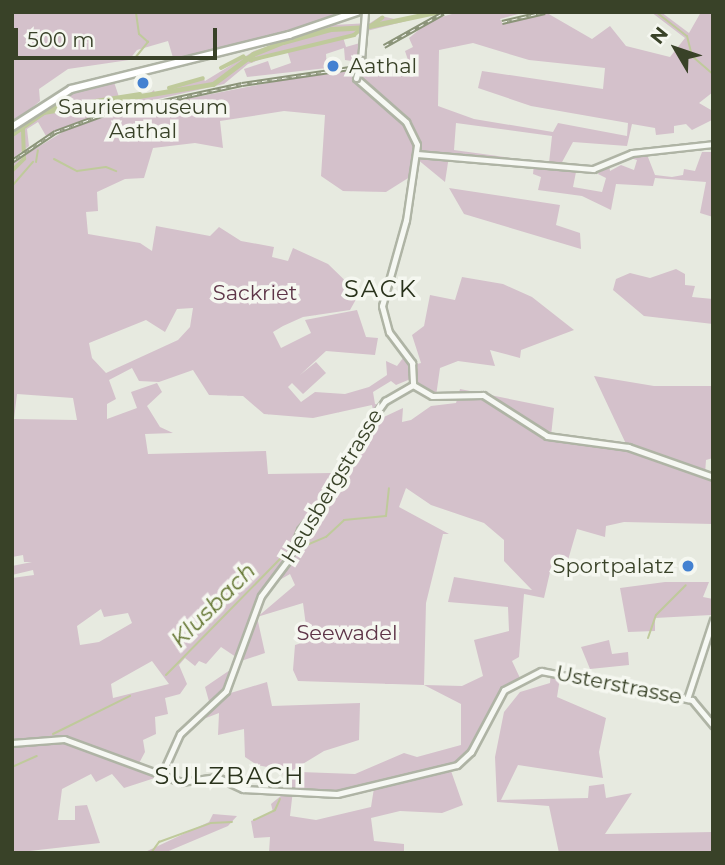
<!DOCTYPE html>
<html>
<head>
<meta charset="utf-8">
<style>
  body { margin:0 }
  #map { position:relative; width:725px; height:865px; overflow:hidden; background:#e7eae0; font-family:Montserrat,sans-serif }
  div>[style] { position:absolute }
  .green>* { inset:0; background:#d4c1cb }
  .stream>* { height:2px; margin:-1px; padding:0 1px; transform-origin:1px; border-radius:1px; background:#bfca9b }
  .canal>* { height:3.5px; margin:-1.75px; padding:0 1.75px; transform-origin:1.75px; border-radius:1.75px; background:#bfca9b }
  .river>* { height:5px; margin:-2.5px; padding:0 2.5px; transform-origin:2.5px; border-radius:2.5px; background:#bfca9b }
  .roads { filter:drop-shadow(2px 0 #afb4a5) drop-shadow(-2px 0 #afb4a5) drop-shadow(0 2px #afb4a5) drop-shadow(0 -2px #afb4a5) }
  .tertiary>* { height:5px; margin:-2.5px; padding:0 2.5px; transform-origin:2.5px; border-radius:2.5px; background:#f6f8f3 }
  .secondary>* { height:6px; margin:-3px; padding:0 3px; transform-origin:3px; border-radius:3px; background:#fff }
  .rail>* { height:4.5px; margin-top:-2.25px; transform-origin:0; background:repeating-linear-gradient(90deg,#f5f7f0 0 5px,#8b9479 0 10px); box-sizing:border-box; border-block:2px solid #8b9479 }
  .bridges { filter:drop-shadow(2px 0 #afb4a5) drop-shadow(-2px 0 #afb4a5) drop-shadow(0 2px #afb4a5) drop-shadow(0 -2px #afb4a5) }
  .tertiary-bridge>* { height:5px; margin:-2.5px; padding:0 2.5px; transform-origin:2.5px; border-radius:2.5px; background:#f6f8f3 }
  .dots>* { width:19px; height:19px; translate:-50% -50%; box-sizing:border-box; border:4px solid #f5f7f0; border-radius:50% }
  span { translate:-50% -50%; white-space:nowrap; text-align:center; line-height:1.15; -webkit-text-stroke:7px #f5f7f0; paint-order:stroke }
  .poi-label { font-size:21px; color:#394228 }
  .left { translate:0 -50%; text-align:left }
  .right { translate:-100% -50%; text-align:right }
  .park-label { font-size:21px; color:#5e3548 }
  .street-label { font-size:21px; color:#394228 }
  .water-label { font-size:23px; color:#647632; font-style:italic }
  .quarter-label { font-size:24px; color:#29321b; letter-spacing:2px }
  .frame { position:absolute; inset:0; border:14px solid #394228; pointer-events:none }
  .north { position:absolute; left:641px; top:14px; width:70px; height:70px; -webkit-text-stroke:5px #f5f7f0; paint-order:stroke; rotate:309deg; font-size:19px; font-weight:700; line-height:28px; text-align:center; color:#394228 }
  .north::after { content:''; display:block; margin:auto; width:24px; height:32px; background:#394228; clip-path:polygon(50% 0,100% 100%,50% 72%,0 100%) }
  .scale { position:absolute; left:14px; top:28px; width:203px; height:32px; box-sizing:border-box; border:4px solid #394228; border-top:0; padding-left:9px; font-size:21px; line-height:24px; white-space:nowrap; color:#394228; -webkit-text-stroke:5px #f5f7f0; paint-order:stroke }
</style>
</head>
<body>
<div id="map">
  <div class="green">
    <i style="clip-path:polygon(12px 12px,357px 12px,174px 61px,168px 41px,137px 50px,129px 60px,68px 69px,39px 89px,40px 101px,21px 117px,23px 123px,56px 95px,114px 82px,120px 100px,144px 98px,154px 90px,156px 96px,169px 93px,171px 87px,202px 77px,205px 81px,254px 51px,333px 25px,370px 23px,381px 16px,404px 21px,442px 12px,343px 37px,346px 47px,360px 43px,365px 63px,345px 60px,344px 48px,326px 54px,327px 68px,247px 77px,244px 69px,268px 61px,271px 70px,291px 63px,287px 50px,248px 64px,224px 84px,114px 109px,46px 136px,38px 122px,27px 129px,29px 146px,12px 159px)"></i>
    <i style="clip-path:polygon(evenodd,459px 12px,526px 12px,500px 19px,503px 24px,547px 13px,592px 39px,610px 26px,626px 46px,670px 57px,685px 38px,651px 12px,661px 12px,689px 33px,701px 12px,713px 12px,713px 92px,699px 103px,711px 110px,712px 120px,692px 130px,686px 124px,674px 126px,674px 133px,656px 135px,655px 128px,632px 124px,627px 146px,573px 142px,561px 164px,577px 167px,573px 187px,602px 192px,606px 178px,598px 174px,600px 168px,609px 165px,610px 171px,621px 165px,634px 170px,637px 160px,623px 156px,646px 152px,655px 175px,672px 177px,683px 175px,684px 169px,695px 171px,702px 152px,713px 152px,713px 217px,700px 213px,706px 182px,655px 178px,653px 186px,616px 184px,611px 210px,582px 196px,538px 190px,541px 177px,533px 174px,534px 164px,449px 156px,445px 182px,417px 159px,413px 175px,386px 192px,343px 191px,321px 176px,325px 115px,284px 111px,220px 121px,223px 148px,195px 143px,153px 148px,144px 178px,125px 179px,97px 192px,98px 211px,86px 212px,88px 234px,140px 243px,152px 251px,156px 226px,210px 236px,219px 227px,241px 241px,274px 247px,272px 257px,288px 261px,293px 248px,328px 264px,359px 294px,350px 310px,303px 317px,283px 326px,273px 332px,281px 348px,311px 333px,305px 320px,357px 310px,366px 337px,378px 338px,375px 355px,326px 351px,300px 375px,316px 362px,326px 373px,303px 394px,292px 383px,288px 387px,301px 402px,315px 392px,345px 394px,369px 387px,387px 375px,386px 361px,397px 366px,406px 354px,413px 365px,421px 363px,412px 335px,424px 326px,430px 295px,455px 300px,462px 277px,503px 284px,532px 297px,574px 330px,521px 350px,520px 358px,490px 350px,495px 366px,458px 361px,440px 368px,436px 396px,415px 387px,413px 378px,396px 385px,391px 381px,373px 392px,375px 404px,381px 405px,374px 416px,372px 405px,313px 418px,264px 414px,243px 396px,209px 395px,193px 370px,159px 382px,139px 381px,132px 368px,109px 380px,116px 399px,107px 404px,107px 419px,137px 408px,131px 392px,157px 383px,162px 392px,147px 406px,160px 427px,173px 433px,145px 434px,148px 454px,266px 451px,268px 474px,331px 473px,345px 463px,369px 424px,403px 408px,402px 422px,411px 420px,431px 406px,456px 403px,460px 389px,554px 408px,551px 436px,627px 446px,594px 376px,654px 386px,713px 386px,713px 458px,706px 460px,705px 474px,713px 477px,713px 524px,624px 522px,606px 526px,605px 537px,577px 529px,568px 560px,554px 555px,544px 598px,524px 594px,519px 657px,512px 661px,520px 678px,504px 690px,474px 746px,450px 768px,463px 805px,442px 813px,400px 811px,371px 818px,374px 841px,404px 844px,404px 853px,269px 853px,270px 837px,254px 838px,251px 821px,273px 812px,271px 804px,288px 790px,288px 780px,300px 772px,355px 774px,404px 753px,417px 757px,461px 745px,461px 704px,424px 685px,298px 681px,293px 670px,295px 645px,308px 641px,303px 603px,257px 617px,265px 653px,235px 663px,236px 657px,221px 647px,206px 664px,199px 661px,195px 666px,185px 658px,179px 665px,187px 684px,180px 694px,165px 698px,168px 714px,155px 717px,156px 734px,143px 740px,145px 752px,137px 767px,161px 776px,124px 788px,112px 774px,96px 782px,91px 774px,62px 789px,58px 820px,75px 820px,75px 806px,87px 805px,100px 843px,12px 853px,12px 578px,34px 575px,33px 570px,12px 575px,12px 566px,32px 562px,24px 562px,23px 555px,12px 557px,12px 163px,66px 130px,115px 113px,278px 81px,386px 65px,390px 71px,409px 63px,405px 51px,413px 47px,409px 38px,431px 20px,459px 12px,473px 43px,529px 60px,605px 68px,603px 89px,482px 71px,478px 88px,531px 106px,628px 123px,627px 136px,558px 123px,553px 132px,474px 119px,438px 106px,439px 50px,473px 43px,459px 12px,456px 123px,552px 136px,549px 163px,454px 150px,456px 123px,459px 12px,193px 308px,190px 327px,178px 340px,106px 373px,92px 358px,89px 343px,146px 320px,165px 332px,177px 309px,193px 308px,459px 12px,17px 394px,73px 398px,77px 420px,14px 419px,17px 394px,459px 12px,406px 488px,431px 505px,484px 523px,504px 540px,504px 561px,532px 590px,454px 577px,448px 602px,508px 607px,509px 631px,474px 640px,483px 676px,462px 686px,424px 685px,426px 603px,443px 534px,449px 534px,399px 507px,406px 488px,459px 12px,290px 574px,295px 585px,255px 619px,267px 587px,290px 574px,459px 12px,101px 609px,104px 617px,128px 613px,132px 623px,99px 642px,80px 645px,77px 626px,101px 609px,459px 12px,152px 661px,169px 684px,113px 698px,111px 684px,152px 661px,459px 12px,374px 788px,371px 807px,316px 820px,290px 816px,293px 790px,344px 793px,374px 788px)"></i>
    <i style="clip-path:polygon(449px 188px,560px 205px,556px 225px,580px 233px,581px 249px,464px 214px)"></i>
    <i style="clip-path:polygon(676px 269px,685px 274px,685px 285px,695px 286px,692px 297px,713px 299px,713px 324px,644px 316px,613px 290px,616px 279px,630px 273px,650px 278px)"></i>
    <i style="clip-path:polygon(665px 582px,709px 582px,703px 597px,713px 599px,711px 615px,655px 618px,655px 631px,628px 632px,620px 588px)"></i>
    <i style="clip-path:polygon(609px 640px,612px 654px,628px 652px,629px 665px,590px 669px,581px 647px)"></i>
    <i style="clip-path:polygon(233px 668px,224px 695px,267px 682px,272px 706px,360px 703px,359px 740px,324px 751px,283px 776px,282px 770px,257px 765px,245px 757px,244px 729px,218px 735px,219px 713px,206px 718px,202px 711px,210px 705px,205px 687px)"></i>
    <i style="clip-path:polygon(551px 671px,561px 672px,557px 697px,606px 718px,599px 752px,603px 778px,518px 765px,501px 800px,588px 798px,589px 786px,604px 784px,606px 798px,632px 793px,605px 834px,713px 832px,713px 853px,559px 853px,549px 806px,497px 802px,495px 757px,504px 712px,520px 692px,550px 683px)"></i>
    <i style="clip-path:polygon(213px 814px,237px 816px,228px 826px,164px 853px,143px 853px,209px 822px)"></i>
  </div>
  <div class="stream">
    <i style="left:656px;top:12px;width:39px;rotate:38deg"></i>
    <i style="left:687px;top:36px;width:21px;rotate:76deg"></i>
    <i style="left:692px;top:56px;width:28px;rotate:41deg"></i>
    <i style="left:135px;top:58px;width:21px;rotate:-51deg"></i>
    <i style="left:148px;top:42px;width:12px;rotate:-138deg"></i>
    <i style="left:139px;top:34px;width:22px;rotate:-98deg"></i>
    <i style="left:54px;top:159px;width:26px;rotate:28deg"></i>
    <i style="left:77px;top:171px;width:29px;rotate:-8deg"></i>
    <i style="left:106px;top:167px;width:11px;rotate:22deg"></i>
    <i style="left:36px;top:162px;width:12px;rotate:-81deg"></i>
    <i style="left:12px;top:186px;width:32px;rotate:-49deg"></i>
    <i style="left:302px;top:547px;width:26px;rotate:-23deg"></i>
    <i style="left:326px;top:537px;width:25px;rotate:-43deg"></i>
    <i style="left:344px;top:520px;width:42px;rotate:-5.4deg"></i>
    <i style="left:386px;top:516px;width:28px;rotate:-84deg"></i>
    <i style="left:648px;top:638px;width:24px;rotate:-71deg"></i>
    <i style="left:656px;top:615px;width:42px;rotate:-45deg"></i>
    <i style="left:166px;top:675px;width:165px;rotate:-45.5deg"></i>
    <i style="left:53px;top:734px;width:86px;rotate:-26.3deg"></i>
    <i style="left:12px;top:767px;width:27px;rotate:-24deg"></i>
    <i style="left:254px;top:820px;width:23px;rotate:-25deg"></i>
    <i style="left:275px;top:810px;width:12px;rotate:-66deg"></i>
    <i style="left:151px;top:853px;width:14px;rotate:-54deg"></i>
    <i style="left:159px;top:842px;width:55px;rotate:-20.1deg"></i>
    <i style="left:211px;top:823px;width:21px;rotate:-3deg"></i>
  </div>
  <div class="canal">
    <i style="left:371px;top:26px;width:14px;rotate:-36deg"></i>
    <i style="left:221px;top:68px;width:25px;rotate:-27deg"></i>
    <i style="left:243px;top:57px;width:9px;rotate:21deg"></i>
    <i style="left:251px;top:60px;width:106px;rotate:-13.6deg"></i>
    <i style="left:354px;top:35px;width:11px;rotate:-41deg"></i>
    <i style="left:169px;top:88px;width:35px;rotate:-16deg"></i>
    <i style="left:45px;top:109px;width:96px;rotate:-9deg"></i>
    <i style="left:12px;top:171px;width:17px;rotate:-45deg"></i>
    <i style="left:24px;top:159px;width:34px;rotate:-92deg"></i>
  </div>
  <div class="river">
    <i style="left:369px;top:26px;width:68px;rotate:-11.8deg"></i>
    <i style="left:12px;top:134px;width:38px;rotate:-35deg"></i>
    <i style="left:43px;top:112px;width:172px;rotate:-9.4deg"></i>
    <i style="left:213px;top:84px;width:50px;rotate:-36.9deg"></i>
    <i style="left:253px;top:54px;width:32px;rotate:-22deg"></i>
    <i style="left:283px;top:42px;width:50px;rotate:-15.2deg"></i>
    <i style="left:331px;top:29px;width:33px;rotate:-3deg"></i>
  </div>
  <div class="roads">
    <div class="tertiary">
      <i style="left:361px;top:60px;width:48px;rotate:-85.2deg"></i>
      <i style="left:356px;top:78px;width:67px;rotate:41.3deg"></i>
      <i style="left:406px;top:122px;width:25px;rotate:64deg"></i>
      <i style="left:417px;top:145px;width:76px;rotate:98.3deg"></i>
      <i style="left:406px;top:220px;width:89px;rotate:105.6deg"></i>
      <i style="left:382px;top:306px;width:27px;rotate:75deg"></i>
      <i style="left:389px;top:332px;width:39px;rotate:53deg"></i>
      <i style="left:412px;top:363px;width:22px;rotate:87deg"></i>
      <i style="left:417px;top:154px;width:177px;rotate:4.9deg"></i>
      <i style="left:593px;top:169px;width:42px;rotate:-22.3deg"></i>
      <i style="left:632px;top:153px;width:81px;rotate:-6.3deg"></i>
      <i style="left:413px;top:385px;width:22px;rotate:30deg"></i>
      <i style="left:432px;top:396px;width:51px;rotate:-1.1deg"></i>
      <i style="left:483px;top:395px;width:76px;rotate:32.6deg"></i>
      <i style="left:547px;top:436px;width:82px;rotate:7.7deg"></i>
      <i style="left:628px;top:447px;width:90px;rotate:19.4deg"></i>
      <i style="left:687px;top:699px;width:83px;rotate:-71.8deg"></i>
      <i style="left:12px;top:743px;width:52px;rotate:-4.4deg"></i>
      <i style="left:64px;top:739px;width:125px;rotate:20.2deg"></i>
      <i style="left:181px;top:782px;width:36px;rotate:-8deg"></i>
      <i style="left:217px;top:777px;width:29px;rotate:25deg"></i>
      <i style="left:243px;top:789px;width:94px;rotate:3deg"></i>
      <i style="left:337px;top:794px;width:123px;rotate:-13.6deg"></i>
      <i style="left:457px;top:765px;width:19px;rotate:-43deg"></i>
      <i style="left:471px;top:752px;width:70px;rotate:-62deg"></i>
      <i style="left:504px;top:690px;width:42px;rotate:-27.2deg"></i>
      <i style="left:541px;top:671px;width:154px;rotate:10.9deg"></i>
      <i style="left:692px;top:700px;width:33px;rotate:50deg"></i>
      <i style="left:161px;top:776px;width:46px;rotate:-65.7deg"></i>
      <i style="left:180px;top:734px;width:63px;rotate:-43.1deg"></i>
      <i style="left:226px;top:691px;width:101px;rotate:-69.8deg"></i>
      <i style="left:261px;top:596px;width:45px;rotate:-53.1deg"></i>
      <i style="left:288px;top:560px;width:32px;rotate:-68deg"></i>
      <i style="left:300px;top:530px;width:45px;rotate:-48.6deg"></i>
      <i style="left:330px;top:496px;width:91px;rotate:-61.2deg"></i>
      <i style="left:374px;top:416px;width:19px;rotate:-54deg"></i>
      <i style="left:385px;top:401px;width:32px;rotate:-30deg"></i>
    </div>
    <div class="secondary">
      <i style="left:12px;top:127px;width:70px;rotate:-32.8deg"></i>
      <i style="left:71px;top:89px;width:225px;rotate:-13.9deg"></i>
      <i style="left:289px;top:35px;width:72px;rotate:-18.7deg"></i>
    </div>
  </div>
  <div class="rail">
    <i style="left:502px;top:22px;width:44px;rotate:-13.1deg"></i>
    <i style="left:384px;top:46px;width:68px;rotate:-29.2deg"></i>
    <i style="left:12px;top:161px;width:52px;rotate:-34deg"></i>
    <i style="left:55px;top:132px;width:52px;rotate:-20.2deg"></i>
    <i style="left:104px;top:114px;width:141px;rotate:-12.3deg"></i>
    <i style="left:242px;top:84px;width:145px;rotate:-8.4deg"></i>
  </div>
  <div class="bridges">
    <div class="tertiary-bridge">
      <i style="left:356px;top:78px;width:19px;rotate:-74deg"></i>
    </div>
  </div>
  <div class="dots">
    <i style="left:333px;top:66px;background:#4381d1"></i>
    <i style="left:143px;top:83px;background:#4381d1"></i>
    <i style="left:688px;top:566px;background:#4381d1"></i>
  </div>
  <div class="poi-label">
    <span class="left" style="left:349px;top:66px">Aathal</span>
    <span style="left:143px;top:119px">Sauriermuseum<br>Aathal</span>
    <span class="right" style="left:674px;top:566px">Sportpalatz</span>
  </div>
  <div class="park-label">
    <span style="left:255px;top:293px">Sackriet</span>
    <span style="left:347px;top:633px">Seewadel</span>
  </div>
  <div class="street-label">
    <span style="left:332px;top:486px;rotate:-59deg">Heusbergstrasse</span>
    <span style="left:619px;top:685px;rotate:11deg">Usterstrasse</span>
  </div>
  <div class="water-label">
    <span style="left:213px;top:605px;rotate:-45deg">Klusbach</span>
  </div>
  <div class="quarter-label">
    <span style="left:381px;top:289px">SACK</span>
    <span style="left:230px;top:776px">SULZBACH</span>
  </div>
  <div class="frame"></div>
  <div class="north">N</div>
  <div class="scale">500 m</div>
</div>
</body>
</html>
